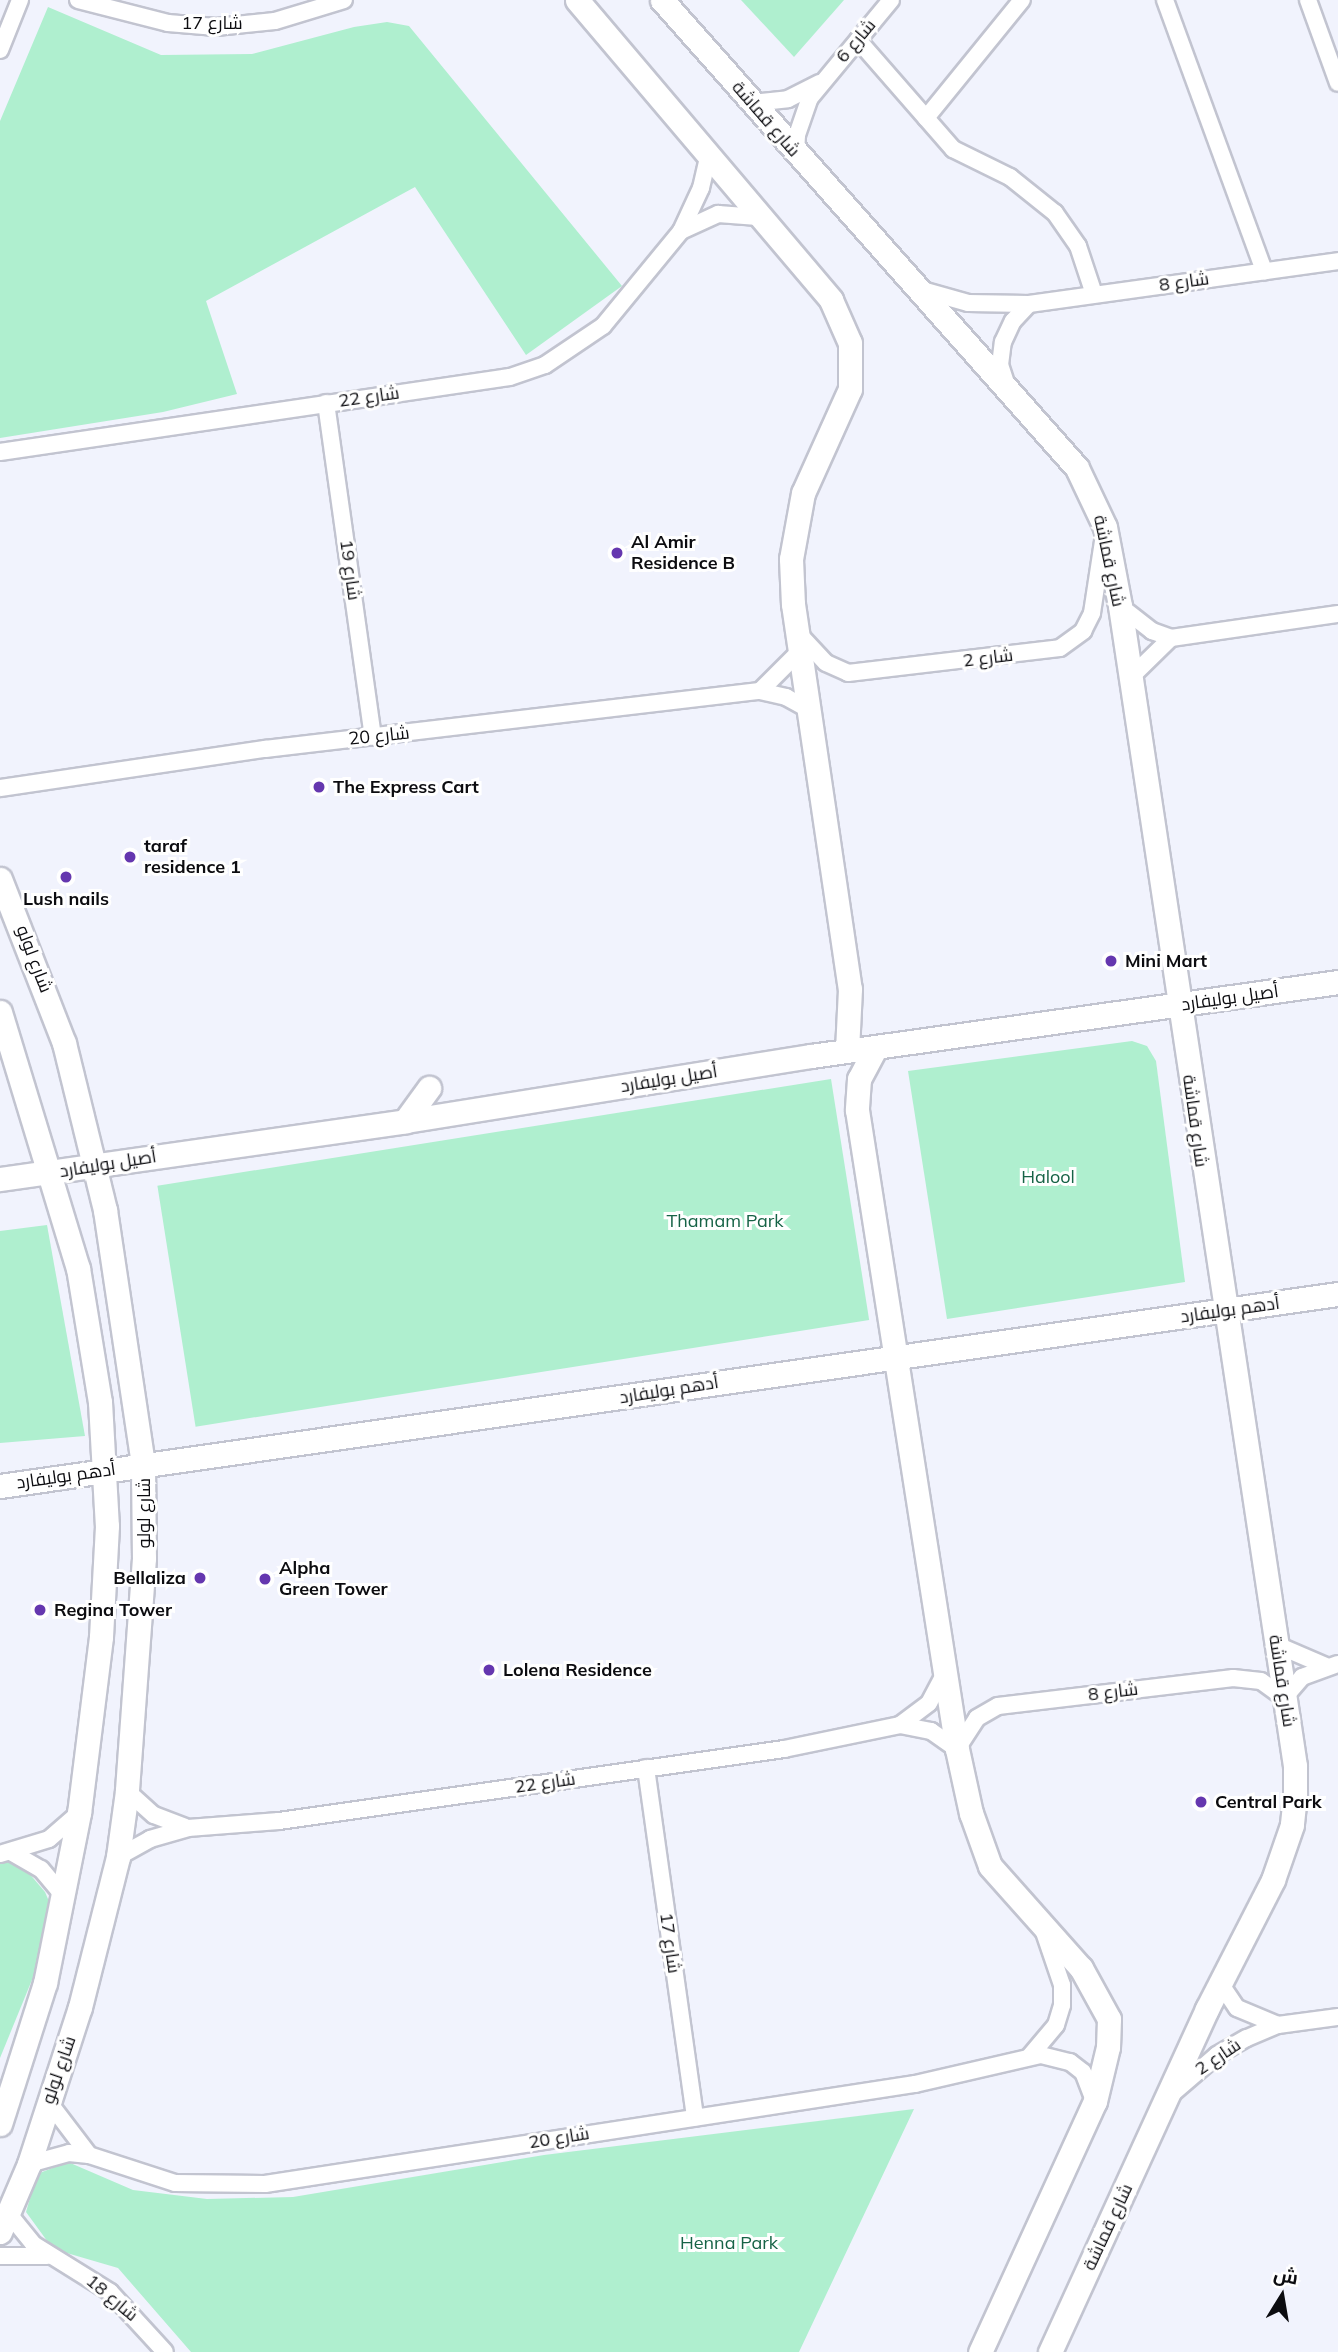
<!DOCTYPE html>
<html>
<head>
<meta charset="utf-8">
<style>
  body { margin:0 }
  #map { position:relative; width:1338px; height:2352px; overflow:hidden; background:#f1f3fd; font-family:Mulish,Cairo,sans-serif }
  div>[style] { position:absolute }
  .green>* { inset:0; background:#afefcf; transform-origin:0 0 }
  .roads { filter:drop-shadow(2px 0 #c2c4d0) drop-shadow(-2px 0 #c2c4d0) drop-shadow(0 2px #c2c4d0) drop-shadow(0 -2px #c2c4d0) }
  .street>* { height:16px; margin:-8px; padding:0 8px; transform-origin:8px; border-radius:8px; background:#fff }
  .secondary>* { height:23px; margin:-11.5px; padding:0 11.5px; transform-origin:11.5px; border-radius:11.5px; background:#fff }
  .dots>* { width:19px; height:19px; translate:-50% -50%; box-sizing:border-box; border:4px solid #fff; border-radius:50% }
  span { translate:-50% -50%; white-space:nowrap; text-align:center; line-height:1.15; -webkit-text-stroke:6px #fff; paint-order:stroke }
  .street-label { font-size:18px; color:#0c0c10 }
  .poi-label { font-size:18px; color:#0c0c10; font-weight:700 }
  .left { translate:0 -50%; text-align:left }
  .right { translate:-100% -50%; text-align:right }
  .park-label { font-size:18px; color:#166346 }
  .north { position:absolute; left:1247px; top:2261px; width:70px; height:70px; -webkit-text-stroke:5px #fff; paint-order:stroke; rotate:11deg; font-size:19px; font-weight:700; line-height:28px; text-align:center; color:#0c0c10 }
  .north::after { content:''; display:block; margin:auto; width:24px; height:32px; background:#0c0c10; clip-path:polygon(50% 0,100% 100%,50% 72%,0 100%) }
</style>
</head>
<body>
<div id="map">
  <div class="green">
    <i style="clip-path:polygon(741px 0,844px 0,794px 57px)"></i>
    <i style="clip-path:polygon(48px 7px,161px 55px,252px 54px,354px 27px,387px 22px,409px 26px,622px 286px,526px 355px,415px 187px,206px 301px,237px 394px,163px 412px,0 438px,0 121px)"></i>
    <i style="clip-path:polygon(1132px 1041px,1147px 1046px,1156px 1061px,1185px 1282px,947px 1319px,908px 1071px)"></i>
    <i style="left:831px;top:1079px;width:244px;height:682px;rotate:81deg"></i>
    <i style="clip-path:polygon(47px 1225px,85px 1436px,0 1443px,0 1231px)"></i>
    <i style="clip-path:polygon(11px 1852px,45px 1892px,54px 1913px,52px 1931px,0 2058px,0 1854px)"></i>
    <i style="clip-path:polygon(914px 2109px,799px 2352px,191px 2352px,118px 2268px,53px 2249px,26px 2212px,37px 2174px,68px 2162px,133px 2190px,207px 2199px,293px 2197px,544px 2155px)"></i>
  </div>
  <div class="roads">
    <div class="street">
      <i style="left:78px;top:0;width:93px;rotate:14.3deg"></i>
      <i style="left:168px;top:23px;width:48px;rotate:4.8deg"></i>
      <i style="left:216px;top:27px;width:59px;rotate:-5.8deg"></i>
      <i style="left:275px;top:21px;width:72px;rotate:-16.9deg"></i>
      <i style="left:1165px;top:0;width:289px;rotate:69.9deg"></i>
      <i style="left:1308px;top:0;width:88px;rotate:70.1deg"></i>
      <i style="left:858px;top:40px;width:145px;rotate:48.9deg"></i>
      <i style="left:953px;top:149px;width:64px;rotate:26.2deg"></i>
      <i style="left:1010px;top:177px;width:58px;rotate:38.7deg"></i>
      <i style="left:1055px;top:213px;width:40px;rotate:55.1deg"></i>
      <i style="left:1078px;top:246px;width:51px;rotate:71.6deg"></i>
      <i style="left:0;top:50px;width:54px;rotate:-68.2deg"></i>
      <i style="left:752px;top:103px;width:36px;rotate:-6deg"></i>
      <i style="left:788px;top:99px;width:35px;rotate:-27deg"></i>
      <i style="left:926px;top:118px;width:152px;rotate:-50.9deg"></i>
      <i style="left:796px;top:154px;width:19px;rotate:-87deg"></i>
      <i style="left:797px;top:135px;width:39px;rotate:-71deg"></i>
      <i style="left:810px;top:98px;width:127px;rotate:-50.4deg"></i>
      <i style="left:681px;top:231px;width:41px;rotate:-24.7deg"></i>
      <i style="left:718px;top:214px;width:40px;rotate:4.3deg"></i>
      <i style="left:922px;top:290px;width:48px;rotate:15.8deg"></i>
      <i style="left:968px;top:303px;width:61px;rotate:0.9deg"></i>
      <i style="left:1029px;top:304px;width:312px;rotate:-7.9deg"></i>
      <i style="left:1006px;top:383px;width:19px;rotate:-108deg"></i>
      <i style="left:1000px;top:365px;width:23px;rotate:-83deg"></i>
      <i style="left:1003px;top:342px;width:23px;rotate:-65deg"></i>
      <i style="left:1013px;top:321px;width:23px;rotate:-47deg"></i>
      <i style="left:326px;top:403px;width:337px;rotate:82deg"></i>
      <i style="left:0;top:452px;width:515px;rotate:-8.37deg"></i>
      <i style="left:510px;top:377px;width:37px;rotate:-19deg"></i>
      <i style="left:545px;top:365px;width:70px;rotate:-33.9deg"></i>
      <i style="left:603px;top:326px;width:123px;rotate:-50.6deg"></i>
      <i style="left:681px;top:231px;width:47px;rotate:-65.1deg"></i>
      <i style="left:701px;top:188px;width:32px;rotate:-77deg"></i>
      <i style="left:1120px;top:606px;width:41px;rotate:38deg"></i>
      <i style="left:1152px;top:631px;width:20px;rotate:20deg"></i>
      <i style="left:1171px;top:638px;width:169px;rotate:-8.2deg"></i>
      <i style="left:797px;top:632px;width:42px;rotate:46.9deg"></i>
      <i style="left:826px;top:663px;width:24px;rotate:24deg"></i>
      <i style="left:848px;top:673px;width:213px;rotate:-6.7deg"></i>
      <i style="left:1060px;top:648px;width:29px;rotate:-36deg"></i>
      <i style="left:1083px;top:631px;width:20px;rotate:-63deg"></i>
      <i style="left:1092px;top:613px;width:73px;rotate:-81.3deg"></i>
      <i style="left:1131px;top:677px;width:56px;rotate:-44.3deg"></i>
      <i style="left:760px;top:691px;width:57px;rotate:-45deg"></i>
      <i style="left:0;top:788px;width:268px;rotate:-8.4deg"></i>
      <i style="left:265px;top:749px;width:498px;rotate:-6.7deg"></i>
      <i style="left:760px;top:691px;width:27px;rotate:13deg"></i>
      <i style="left:786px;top:697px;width:26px;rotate:29deg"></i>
      <i style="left:1277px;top:1645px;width:53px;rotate:23.2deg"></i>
      <i style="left:900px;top:1725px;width:36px;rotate:-37deg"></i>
      <i style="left:929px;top:1703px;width:34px;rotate:-62deg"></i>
      <i style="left:646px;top:1768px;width:353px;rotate:82deg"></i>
      <i style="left:127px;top:1791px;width:36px;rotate:42deg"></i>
      <i style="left:154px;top:1815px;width:33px;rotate:21deg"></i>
      <i style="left:11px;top:1852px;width:34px;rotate:30deg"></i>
      <i style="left:41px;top:1869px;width:34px;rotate:50deg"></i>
      <i style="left:0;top:1854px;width:51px;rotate:-17deg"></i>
      <i style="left:49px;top:1839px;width:40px;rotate:-41deg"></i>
      <i style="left:118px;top:1857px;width:37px;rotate:-29deg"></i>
      <i style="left:150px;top:1839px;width:40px;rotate:-16deg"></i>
      <i style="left:188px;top:1828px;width:91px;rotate:-4.4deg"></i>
      <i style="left:279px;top:1821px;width:510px;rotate:-8.11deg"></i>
      <i style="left:784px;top:1749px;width:118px;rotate:-11.7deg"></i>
      <i style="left:900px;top:1725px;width:32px;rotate:11deg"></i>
      <i style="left:931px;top:1731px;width:32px;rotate:35deg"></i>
      <i style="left:957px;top:1749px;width:37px;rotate:-57deg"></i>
      <i style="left:977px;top:1718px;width:24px;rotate:-30deg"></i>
      <i style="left:998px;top:1706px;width:237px;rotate:-6.8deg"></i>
      <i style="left:1233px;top:1678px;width:28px;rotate:6deg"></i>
      <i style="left:1261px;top:1681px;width:29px;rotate:36deg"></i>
      <i style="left:1284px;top:1698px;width:28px;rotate:-49deg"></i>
      <i style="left:1302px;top:1677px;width:38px;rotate:-20deg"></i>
      <i style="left:1220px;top:1983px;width:30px;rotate:56deg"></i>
      <i style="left:1237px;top:2008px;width:44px;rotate:22.5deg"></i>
      <i style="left:1030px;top:2056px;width:40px;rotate:-50deg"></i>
      <i style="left:1056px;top:2025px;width:21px;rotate:-73deg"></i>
      <i style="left:1062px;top:2005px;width:20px;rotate:-90deg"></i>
      <i style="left:1062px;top:1985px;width:56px;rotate:-108.8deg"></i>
      <i style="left:1173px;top:2093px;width:58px;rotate:-40.8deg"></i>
      <i style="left:1217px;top:2055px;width:34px;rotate:-30deg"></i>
      <i style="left:1247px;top:2038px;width:34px;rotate:-23deg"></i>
      <i style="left:1278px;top:2025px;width:61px;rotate:-7.6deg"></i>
      <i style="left:48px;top:2101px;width:68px;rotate:52.8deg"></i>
      <i style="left:29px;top:2164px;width:41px;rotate:-15.4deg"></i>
      <i style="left:69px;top:2153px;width:20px;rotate:6deg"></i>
      <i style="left:89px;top:2155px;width:90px;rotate:18deg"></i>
      <i style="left:175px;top:2183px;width:90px;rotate:0.6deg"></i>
      <i style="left:265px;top:2184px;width:658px;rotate:-8.75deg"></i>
      <i style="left:915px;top:2084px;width:129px;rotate:-13deg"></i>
      <i style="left:1041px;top:2055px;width:30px;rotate:14deg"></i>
      <i style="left:1070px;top:2062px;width:16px;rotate:38deg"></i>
      <i style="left:1083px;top:2072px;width:30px;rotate:69deg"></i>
      <i style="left:9px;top:2214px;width:38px;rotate:51deg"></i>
      <i style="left:33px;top:2244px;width:91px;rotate:31.9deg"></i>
      <i style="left:110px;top:2292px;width:81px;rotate:47.5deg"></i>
      <i style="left:0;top:2256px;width:47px"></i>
    </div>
    <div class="secondary">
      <i style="left:577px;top:0;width:393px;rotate:49.7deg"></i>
      <i style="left:831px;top:300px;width:47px;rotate:66.2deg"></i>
      <i style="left:850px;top:343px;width:46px;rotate:90deg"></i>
      <i style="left:850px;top:389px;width:114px;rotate:114.3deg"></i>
      <i style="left:803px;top:493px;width:67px;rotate:100.3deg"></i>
      <i style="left:791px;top:559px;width:45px;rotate:87.5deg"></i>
      <i style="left:793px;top:604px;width:389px;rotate:81.6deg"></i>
      <i style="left:850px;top:989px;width:62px;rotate:92.8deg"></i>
      <i style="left:662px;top:0;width:625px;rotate:48.43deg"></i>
      <i style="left:1077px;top:468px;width:65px;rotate:64.6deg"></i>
      <i style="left:1105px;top:527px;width:80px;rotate:79.2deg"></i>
      <i style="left:1120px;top:606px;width:1173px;rotate:81.42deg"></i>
      <i style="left:1295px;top:1766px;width:29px;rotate:90deg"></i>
      <i style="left:1295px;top:1795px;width:30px;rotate:96deg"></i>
      <i style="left:1292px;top:1825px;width:58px;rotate:109.1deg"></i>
      <i style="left:1273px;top:1880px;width:145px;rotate:117.1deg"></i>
      <i style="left:1207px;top:2009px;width:377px;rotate:114.6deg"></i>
      <i style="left:0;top:879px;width:176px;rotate:68.7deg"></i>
      <i style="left:64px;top:1043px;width:172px;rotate:76.2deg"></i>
      <i style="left:105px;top:1210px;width:258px;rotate:81.5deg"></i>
      <i style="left:143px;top:1465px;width:93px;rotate:89.4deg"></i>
      <i style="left:144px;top:1558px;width:234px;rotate:94.2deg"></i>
      <i style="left:127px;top:1791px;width:67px;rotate:97.8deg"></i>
      <i style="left:118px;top:1857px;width:155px;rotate:104.2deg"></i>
      <i style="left:80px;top:2007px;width:165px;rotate:108deg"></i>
      <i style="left:29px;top:2164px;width:74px;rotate:113.1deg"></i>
      <i style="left:0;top:1012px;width:268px;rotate:73.1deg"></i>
      <i style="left:78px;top:1268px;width:136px;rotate:80.7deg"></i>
      <i style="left:100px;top:1402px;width:124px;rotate:86.8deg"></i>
      <i style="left:107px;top:1526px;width:111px;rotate:93.1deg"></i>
      <i style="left:101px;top:1637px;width:177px;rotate:97.1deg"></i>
      <i style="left:79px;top:1813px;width:173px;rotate:101.3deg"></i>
      <i style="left:45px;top:1983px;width:148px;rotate:107.7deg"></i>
      <i style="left:876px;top:1047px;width:36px;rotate:118deg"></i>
      <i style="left:859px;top:1079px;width:31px;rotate:94deg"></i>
      <i style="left:857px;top:1110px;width:647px;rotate:81.11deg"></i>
      <i style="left:957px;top:1749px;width:66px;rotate:77.7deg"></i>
      <i style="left:971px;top:1813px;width:56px;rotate:70.3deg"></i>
      <i style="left:990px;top:1866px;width:137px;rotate:48.3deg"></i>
      <i style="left:1081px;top:1968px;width:58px;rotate:61.2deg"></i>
      <i style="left:1109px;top:2019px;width:28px;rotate:92deg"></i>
      <i style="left:1108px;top:2047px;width:56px;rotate:103.5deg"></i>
      <i style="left:1095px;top:2101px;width:276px;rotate:114.6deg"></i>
      <i style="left:405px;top:1121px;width:41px;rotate:-54deg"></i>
      <i style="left:0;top:1179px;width:409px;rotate:-8.1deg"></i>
      <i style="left:405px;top:1121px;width:411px;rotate:-9.1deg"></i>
      <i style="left:811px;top:1056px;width:532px;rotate:-7.99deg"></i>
      <i style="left:0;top:1486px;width:1352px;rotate:-8.17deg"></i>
    </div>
  </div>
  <div class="dots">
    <i style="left:617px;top:553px;background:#6537af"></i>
    <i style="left:319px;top:787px;background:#6537af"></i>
    <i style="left:130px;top:857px;background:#6537af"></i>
    <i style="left:66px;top:877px;background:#6537af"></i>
    <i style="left:1111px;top:961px;background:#6537af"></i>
    <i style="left:200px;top:1578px;background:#6537af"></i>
    <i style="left:265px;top:1579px;background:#6537af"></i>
    <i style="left:40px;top:1610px;background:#6537af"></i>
    <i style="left:489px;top:1670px;background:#6537af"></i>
    <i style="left:1201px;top:1802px;background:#6537af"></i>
  </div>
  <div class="street-label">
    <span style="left:212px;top:23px">شارع 17</span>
    <span style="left:856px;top:41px;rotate:-50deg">شارع 6</span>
    <span style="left:766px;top:119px;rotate:49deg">شارع قماشة</span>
    <span style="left:1184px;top:282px;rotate:-8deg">شارع 8</span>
    <span style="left:369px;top:397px;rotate:-8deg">شارع 22</span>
    <span style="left:1109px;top:561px;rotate:78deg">شارع قماشة</span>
    <span style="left:350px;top:570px;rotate:82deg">شارع 19</span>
    <span style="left:988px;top:658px;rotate:-7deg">شارع 2</span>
    <span style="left:379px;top:736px;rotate:-6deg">شارع 20</span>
    <span style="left:34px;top:959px;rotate:69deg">شارع لولو</span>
    <span style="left:1230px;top:998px;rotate:-8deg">أصيل بوليفارد</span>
    <span style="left:669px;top:1079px;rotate:-9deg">أصيل بوليفارد</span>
    <span style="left:1195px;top:1121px;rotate:82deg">شارع قماشة</span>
    <span style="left:108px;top:1164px;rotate:-9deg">أصيل بوليفارد</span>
    <span style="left:1230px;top:1310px;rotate:-8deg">أدهم بوليفارد</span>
    <span style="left:669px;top:1390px;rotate:-9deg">أدهم بوليفارد</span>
    <span style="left:66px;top:1476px;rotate:-8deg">أدهم بوليفارد</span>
    <span style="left:144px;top:1513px;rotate:-90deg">شارع لولو</span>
    <span style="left:1282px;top:1681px;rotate:81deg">شارع قماشة</span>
    <span style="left:1113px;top:1692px;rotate:-7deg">شارع 8</span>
    <span style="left:545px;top:1783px;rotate:-8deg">شارع 22</span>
    <span style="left:670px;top:1943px;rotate:82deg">شارع 17</span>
    <span style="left:1218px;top:2057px;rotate:-34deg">شارع 2</span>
    <span style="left:59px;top:2070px;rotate:-71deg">شارع لولو</span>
    <span style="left:559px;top:2138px;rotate:-9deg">شارع 20</span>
    <span style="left:1108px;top:2227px;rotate:-65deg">شارع قماشة</span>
    <span style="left:112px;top:2298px;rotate:40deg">شارع 18</span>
  </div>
  <div class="poi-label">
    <span class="left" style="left:631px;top:553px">Al Amir<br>Residence B</span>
    <span class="left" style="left:333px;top:787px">The Express Cart</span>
    <span class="left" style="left:144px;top:857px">taraf<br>residence 1</span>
    <span style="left:66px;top:899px">Lush nails</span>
    <span class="left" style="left:1125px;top:961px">Mini Mart</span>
    <span class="left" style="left:279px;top:1579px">Alpha<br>Green Tower</span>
    <span class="right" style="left:186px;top:1578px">Bellaliza</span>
    <span class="left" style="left:54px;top:1610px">Regina Tower</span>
    <span class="left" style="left:503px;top:1670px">Lolena Residence</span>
    <span class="left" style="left:1215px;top:1802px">Central Park</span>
  </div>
  <div class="park-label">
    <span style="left:1048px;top:1177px">Halool</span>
    <span style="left:725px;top:1221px">Thamam Park</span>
    <span style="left:729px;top:2243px">Henna Park</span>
  </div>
  <div class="north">ش</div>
</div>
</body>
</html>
